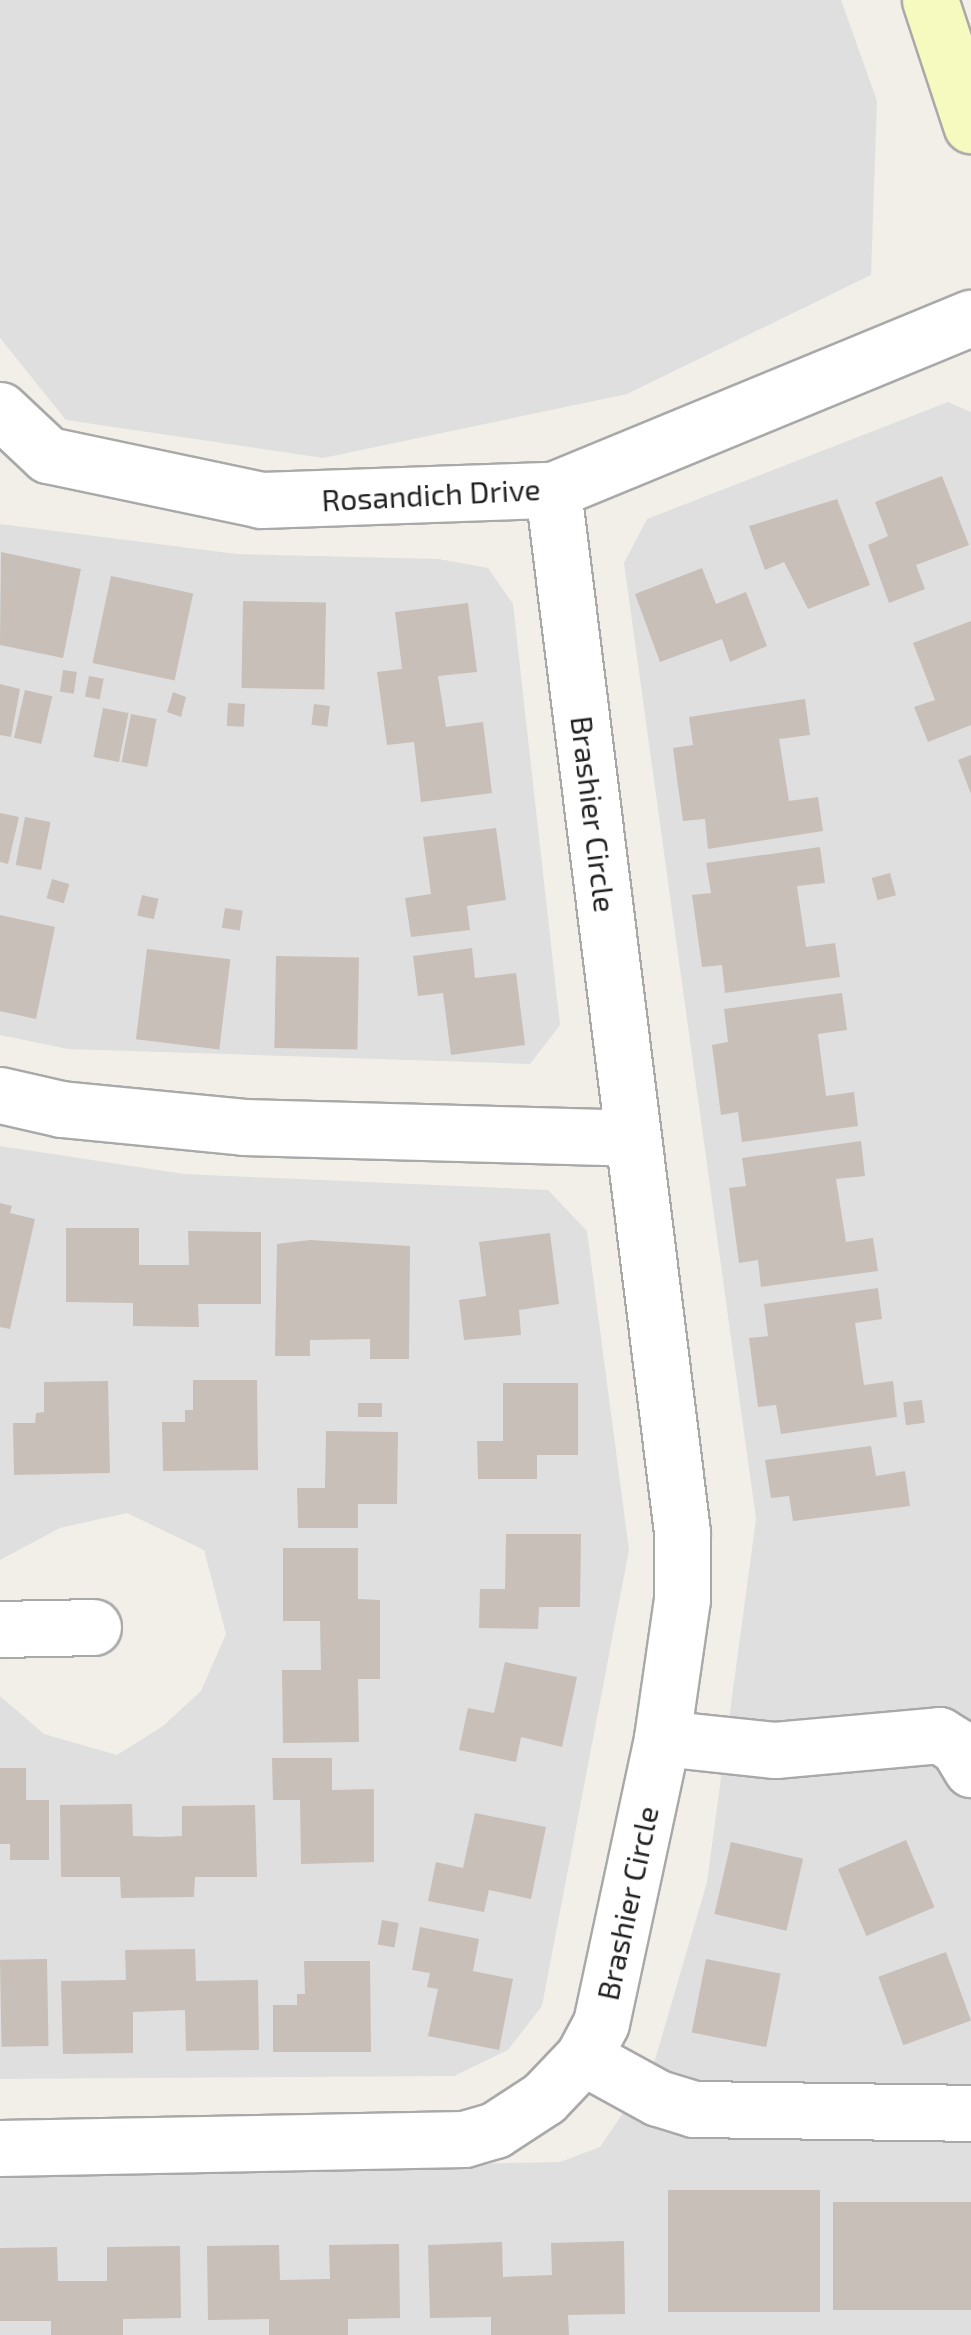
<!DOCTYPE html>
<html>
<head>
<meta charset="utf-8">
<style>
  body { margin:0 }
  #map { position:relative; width:971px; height:2335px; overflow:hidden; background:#f2efe9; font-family:"Exo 2",sans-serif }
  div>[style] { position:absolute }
  .residential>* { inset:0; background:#e0dfdf }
  .building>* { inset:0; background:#c7bfb8; transform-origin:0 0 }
  .roads { filter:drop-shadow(2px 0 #a9a9a9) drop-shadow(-2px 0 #a9a9a9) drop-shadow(0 2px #a9a9a9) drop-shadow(0 -2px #a9a9a9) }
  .minor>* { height:55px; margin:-27.5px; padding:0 27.5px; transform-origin:27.5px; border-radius:27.5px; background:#fff }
  .secondary>* { height:55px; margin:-27.5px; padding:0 27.5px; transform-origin:27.5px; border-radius:27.5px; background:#f7fabf }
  span { translate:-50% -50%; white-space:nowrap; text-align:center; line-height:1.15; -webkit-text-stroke:8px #fff; paint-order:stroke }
  .street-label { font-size:30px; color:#222 }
</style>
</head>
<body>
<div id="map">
  <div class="residential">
    <i style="clip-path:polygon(0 0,841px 0,877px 101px,871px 275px,627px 394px,323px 458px,66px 420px,0 338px)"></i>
    <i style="clip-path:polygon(948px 402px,971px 412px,971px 2335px,0 2335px,0 2174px,560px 2162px,600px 2147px,652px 2070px,707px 1882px,756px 1519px,624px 563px,647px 519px)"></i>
    <i style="clip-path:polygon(0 524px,237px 554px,439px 559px,488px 568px,513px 604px,560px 1025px,530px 1064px,68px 1049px,0 1035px)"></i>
    <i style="clip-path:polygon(0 1146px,184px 1174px,548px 1190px,587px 1231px,629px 1550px,542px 2006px,508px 2050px,454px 2076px,0 2079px,0 1696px,44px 1734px,117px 1755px,163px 1726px,201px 1691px,226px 1634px,204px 1550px,127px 1513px,60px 1528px,0 1560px)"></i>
  </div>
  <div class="building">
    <i style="clip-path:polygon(942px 476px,969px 545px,916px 565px,925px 589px,889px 603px,868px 545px,888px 536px,875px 502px)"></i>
    <i style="clip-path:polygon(837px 499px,870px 585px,808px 609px,784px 562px,765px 570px,749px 526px)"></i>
    <i style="clip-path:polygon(1px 552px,81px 569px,63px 658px,0 645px)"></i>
    <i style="clip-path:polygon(702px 568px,716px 604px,746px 592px,767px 646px,730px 662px,722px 639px,660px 662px,635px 594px)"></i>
    <i style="left:111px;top:576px;width:84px;height:89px;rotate:12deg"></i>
    <i style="left:243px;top:601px;width:83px;height:87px;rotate:1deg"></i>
    <i style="clip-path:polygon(468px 603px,477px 672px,438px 676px,446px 727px,483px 722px,492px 793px,421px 802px,414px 742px,387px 745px,377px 672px,402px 669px,395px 612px)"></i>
    <i style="clip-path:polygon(971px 621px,971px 725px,928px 742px,914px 707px,935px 700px,913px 643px)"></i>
    <i style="left:63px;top:670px;width:14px;height:22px;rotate:8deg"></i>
    <i style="left:89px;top:676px;width:15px;height:21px;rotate:11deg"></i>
    <i style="clip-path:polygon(0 684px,20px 689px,11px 737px,0 735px)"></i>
    <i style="left:25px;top:690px;width:28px;height:49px;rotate:13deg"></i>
    <i style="clip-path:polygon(173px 692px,186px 697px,181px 717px,167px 712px)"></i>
    <i style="clip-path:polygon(805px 699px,810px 735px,779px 739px,789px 801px,818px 797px,823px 831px,708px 849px,705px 819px,683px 821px,678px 786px,673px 748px,693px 745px,689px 717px)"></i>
    <i style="left:228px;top:703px;width:17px;height:23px;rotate:3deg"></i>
    <i style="left:314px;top:704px;width:16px;height:21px;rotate:7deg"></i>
    <i style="left:103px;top:708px;width:26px;height:50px;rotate:11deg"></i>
    <i style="left:131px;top:714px;width:26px;height:49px;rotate:11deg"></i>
    <i style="clip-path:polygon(971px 755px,971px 794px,958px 760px)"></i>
    <i style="clip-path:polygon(0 813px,19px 817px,8px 864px,0 862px)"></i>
    <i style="left:25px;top:817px;width:26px;height:49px;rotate:11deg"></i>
    <i style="clip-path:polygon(496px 828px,506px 900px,467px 906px,470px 930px,411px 937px,405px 898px,431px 894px,423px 837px)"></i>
    <i style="clip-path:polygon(820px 847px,825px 883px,797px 886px,806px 947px,835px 943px,840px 977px,725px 993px,722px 965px,702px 967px,692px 895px,711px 893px,706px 863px)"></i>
    <i style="left:890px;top:873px;width:23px;height:19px;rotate:75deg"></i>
    <i style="left:52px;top:879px;width:18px;height:20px;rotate:16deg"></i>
    <i style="left:142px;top:895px;width:17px;height:21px;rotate:13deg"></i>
    <i style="left:225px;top:908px;width:18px;height:20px;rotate:9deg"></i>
    <i style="clip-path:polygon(0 915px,55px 927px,36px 1019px,0 1011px)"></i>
    <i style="clip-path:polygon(472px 948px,475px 978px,516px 973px,525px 1045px,451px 1055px,443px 993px,418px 996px,413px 956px)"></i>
    <i style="left:147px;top:949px;width:84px;height:91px;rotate:7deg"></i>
    <i style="left:276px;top:956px;width:83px;height:92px;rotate:1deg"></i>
    <i style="clip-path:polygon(842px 993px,847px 1030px,818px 1034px,826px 1096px,854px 1092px,858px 1126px,742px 1142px,738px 1112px,721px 1115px,712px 1045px,728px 1042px,724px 1009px)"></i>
    <i style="clip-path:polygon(861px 1141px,865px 1176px,836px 1179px,846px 1242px,873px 1238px,878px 1271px,761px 1287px,758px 1260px,739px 1263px,729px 1188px,746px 1186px,742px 1158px)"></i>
    <i style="clip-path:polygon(0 1203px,12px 1206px,10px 1213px,35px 1219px,10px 1329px,0 1327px)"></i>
    <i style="clip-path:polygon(66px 1228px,139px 1228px,139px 1265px,189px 1265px,188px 1231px,261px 1232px,261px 1304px,198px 1304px,199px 1327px,133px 1326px,133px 1303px,66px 1302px)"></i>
    <i style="clip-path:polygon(550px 1233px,559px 1304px,519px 1310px,521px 1335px,464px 1340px,459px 1300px,486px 1296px,479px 1242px)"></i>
    <i style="clip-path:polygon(310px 1240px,410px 1246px,409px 1359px,370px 1359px,370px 1339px,310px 1340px,310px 1356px,275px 1356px,277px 1244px)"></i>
    <i style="clip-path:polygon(878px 1288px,882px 1319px,855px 1323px,864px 1385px,893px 1381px,897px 1417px,781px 1434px,776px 1405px,758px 1407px,749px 1338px,768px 1336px,764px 1304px)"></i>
    <i style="clip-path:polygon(193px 1380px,257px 1380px,258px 1470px,163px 1471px,162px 1422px,185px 1422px,185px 1410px,193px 1410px)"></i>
    <i style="clip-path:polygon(108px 1381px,110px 1473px,14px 1475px,13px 1423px,35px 1423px,36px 1413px,44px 1412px,44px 1382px)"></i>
    <i style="clip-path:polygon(503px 1383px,578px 1383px,578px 1455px,537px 1455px,537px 1479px,478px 1479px,477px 1441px,503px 1441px)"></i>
    <i style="left:922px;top:1400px;width:23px;height:19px;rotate:83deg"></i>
    <i style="left:358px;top:1403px;width:24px;height:14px"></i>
    <i style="clip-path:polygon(326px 1431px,398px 1432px,397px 1504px,358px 1504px,358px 1528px,298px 1528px,297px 1488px,325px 1488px)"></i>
    <i style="clip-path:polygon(871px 1446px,876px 1476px,905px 1471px,910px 1506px,793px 1521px,789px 1496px,771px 1498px,765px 1460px)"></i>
    <i style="clip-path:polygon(506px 1534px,581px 1534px,580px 1607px,539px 1607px,538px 1629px,479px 1628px,480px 1589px,505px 1589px)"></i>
    <i style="clip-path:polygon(283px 1548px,358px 1548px,358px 1599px,380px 1600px,380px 1679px,358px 1679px,359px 1742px,283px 1743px,282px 1670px,321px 1670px,320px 1621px,283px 1621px)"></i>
    <i style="clip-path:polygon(505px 1662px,577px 1677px,562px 1747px,521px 1737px,516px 1762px,459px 1750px,468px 1708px,494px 1713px)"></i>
    <i style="clip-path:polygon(272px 1758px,332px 1758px,332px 1790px,374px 1789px,374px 1862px,301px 1864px,300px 1800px,273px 1800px)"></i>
    <i style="clip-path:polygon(0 1768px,26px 1768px,26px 1800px,49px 1800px,49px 1860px,10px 1860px,10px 1844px,0 1844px)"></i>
    <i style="clip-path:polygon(132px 1804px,133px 1836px,159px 1837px,182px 1836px,182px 1806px,255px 1805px,257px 1877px,195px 1877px,194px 1897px,121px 1898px,120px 1877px,61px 1877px,60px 1805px)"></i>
    <i style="clip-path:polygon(475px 1813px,546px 1827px,531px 1899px,489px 1890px,484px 1912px,428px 1901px,436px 1862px,463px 1868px)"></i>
    <i style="left:906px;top:1840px;width:73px;height:74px;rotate:67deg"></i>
    <i style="left:731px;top:1842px;width:74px;height:74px;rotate:13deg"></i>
    <i style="left:382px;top:1920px;width:17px;height:25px;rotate:10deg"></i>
    <i style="clip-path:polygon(420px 1927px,479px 1939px,473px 1971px,513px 1979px,499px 2050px,428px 2036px,438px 1989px,427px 1987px,430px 1973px,412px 1970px)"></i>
    <i style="clip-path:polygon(195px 1949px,196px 1981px,258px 1980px,259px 2050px,186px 2051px,185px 2010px,133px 2012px,133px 2053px,63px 2054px,61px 1981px,126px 1980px,125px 1950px)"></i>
    <i style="left:946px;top:1952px;width:73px;height:72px;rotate:70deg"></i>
    <i style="left:47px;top:1959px;width:87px;height:47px;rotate:89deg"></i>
    <i style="left:706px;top:1959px;width:76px;height:75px;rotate:11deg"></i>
    <i style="clip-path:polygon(304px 1961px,370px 1961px,371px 2052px,273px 2052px,273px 2005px,297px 2005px,297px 1994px,305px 1994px)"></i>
    <i style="left:820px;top:2190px;width:122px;height:152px;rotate:90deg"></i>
    <i style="left:833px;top:2202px;width:138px;height:108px"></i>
    <i style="clip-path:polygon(624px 2241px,625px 2314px,568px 2315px,569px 2335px,491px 2335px,491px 2317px,430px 2318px,428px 2245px,502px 2242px,503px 2277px,552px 2275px,551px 2243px)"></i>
    <i style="clip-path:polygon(399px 2244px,400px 2318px,348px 2319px,348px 2335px,269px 2335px,269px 2319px,208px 2320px,207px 2246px,279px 2245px,280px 2280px,330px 2279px,329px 2245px)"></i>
    <i style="clip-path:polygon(180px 2246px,181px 2318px,123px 2319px,123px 2335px,51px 2335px,51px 2321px,0 2321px,0 2248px,57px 2247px,58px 2281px,107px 2281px,107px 2247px)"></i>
  </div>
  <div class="roads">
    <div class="minor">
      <i style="left:0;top:410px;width:66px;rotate:43.2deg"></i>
      <i style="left:48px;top:455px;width:218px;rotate:11.9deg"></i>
      <i style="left:261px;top:500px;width:292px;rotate:-2deg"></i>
      <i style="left:553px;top:490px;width:452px;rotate:-22.4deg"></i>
      <i style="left:0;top:1095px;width:63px;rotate:12.9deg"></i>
      <i style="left:61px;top:1109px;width:184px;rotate:5.6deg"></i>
      <i style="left:244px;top:1127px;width:387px;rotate:1.6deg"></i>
      <i style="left:0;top:1629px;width:93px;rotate:-1.2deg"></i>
      <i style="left:662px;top:1738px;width:114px;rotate:6.1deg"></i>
      <i style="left:775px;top:1750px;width:165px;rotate:-5.2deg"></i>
      <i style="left:939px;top:1735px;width:22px;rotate:32deg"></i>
      <i style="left:958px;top:1747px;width:26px;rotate:59deg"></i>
      <i style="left:583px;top:2057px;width:85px;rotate:28.7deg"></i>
      <i style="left:658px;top:2098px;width:38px;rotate:17deg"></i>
      <i style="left:694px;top:2109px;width:277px;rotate:0.8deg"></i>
      <i style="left:0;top:2148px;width:464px;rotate:-1.1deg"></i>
      <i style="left:464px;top:2139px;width:32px;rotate:-16deg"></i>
      <i style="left:495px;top:2130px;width:59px;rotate:-33.1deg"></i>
      <i style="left:544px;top:2098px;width:57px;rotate:-46.4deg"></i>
      <i style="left:583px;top:2057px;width:38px;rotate:-62deg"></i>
      <i style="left:601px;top:2023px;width:291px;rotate:-77.9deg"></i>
      <i style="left:662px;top:1738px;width:140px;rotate:-81.8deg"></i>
      <i style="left:682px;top:1599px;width:67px;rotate:-90deg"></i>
      <i style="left:682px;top:1532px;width:1050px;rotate:-97.06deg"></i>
    </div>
    <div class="secondary">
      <i style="left:930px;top:0;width:132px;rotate:71.8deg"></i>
    </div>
  </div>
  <div class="street-label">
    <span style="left:431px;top:494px;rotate:-3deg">Rosandich Drive</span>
    <span style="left:594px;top:814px;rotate:83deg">Brashier Circle</span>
    <span style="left:627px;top:1903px;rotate:-78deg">Brashier Circle</span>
  </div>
</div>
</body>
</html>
